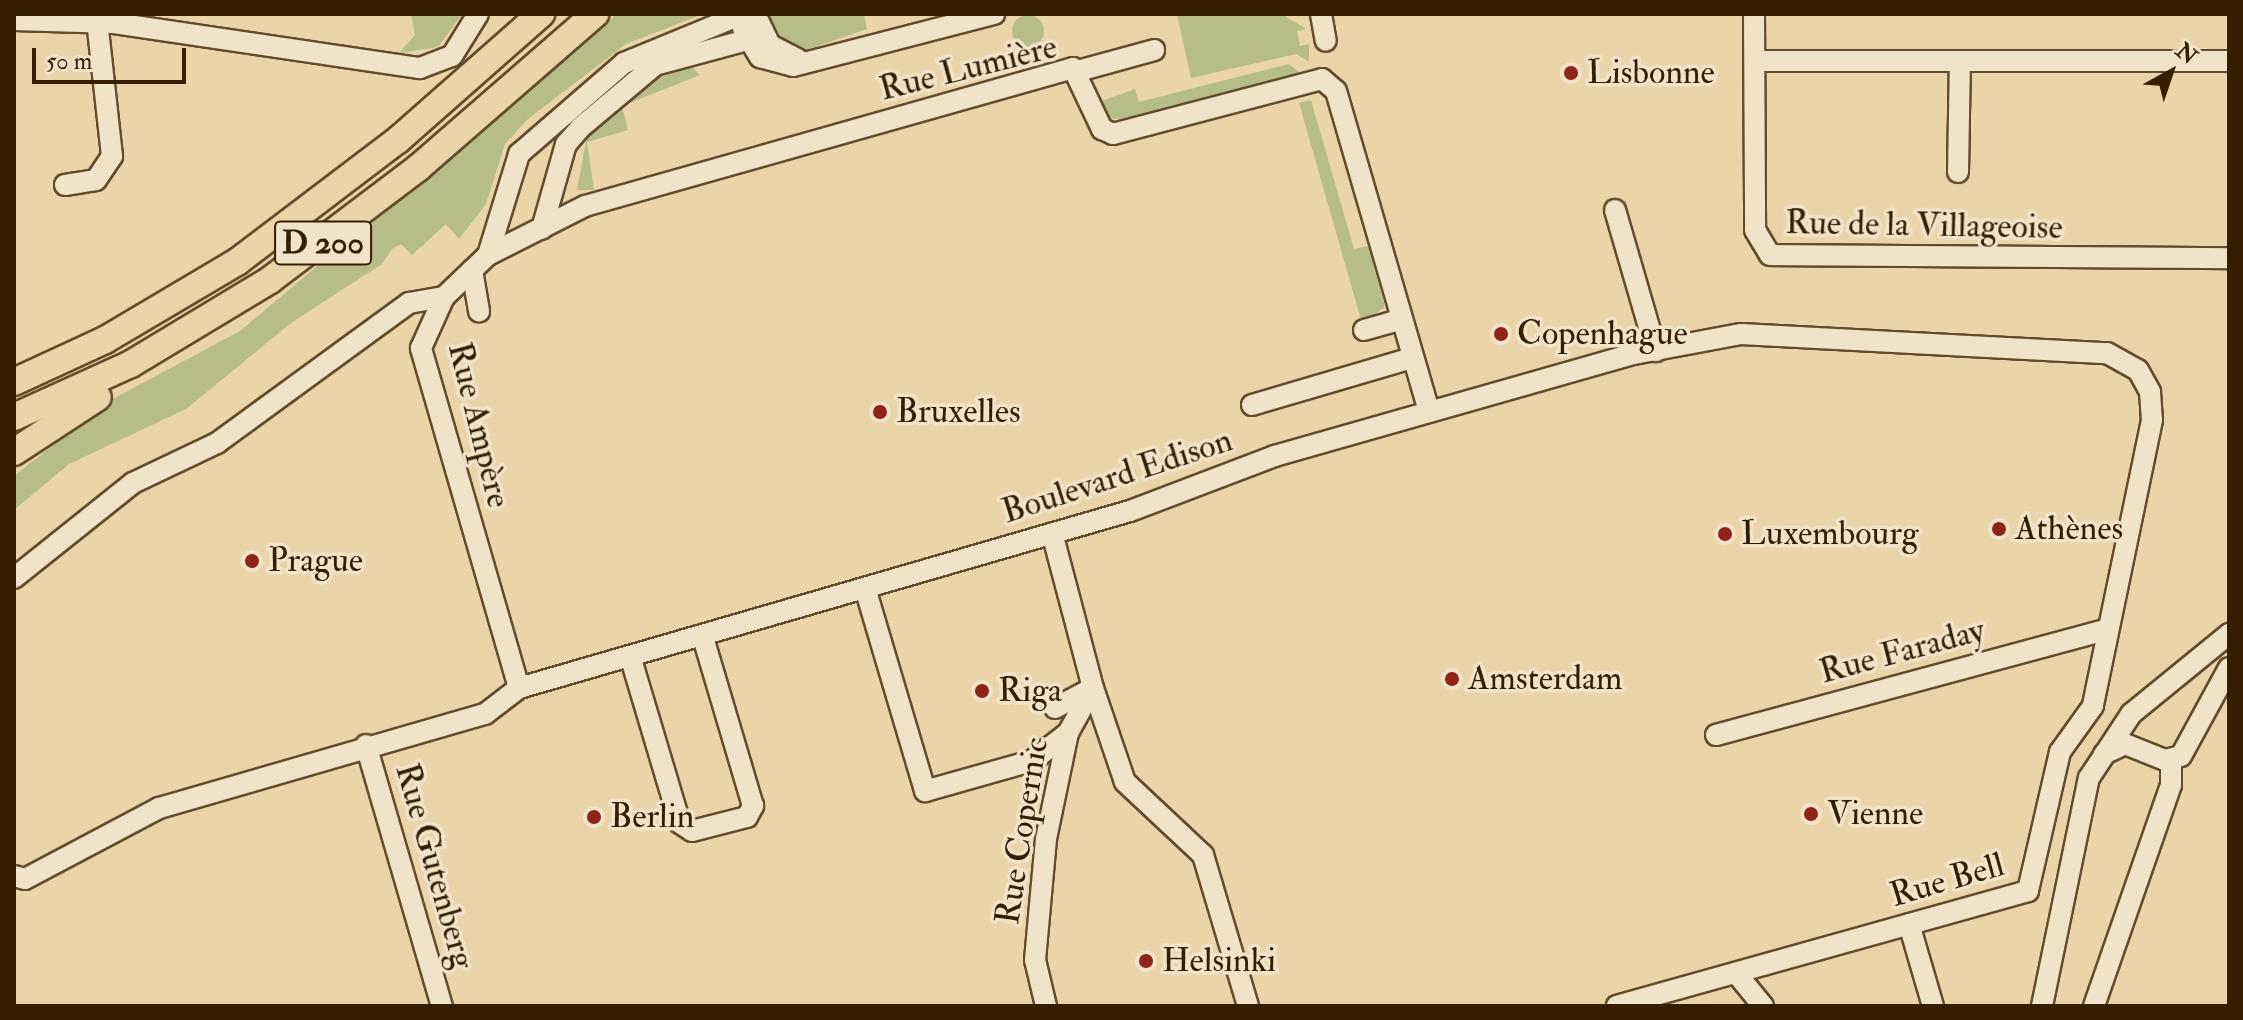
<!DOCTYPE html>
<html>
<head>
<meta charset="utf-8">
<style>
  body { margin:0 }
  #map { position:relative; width:2243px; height:1020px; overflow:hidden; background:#ead4aa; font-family:"IM FELL Double Pica",serif }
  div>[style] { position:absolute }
  .green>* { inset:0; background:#b7bd88 }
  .round { border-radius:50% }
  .roads { filter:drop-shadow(2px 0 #624c2a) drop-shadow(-2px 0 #624c2a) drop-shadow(0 2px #624c2a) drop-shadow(0 -2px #624c2a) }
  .minor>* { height:20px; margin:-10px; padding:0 10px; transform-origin:10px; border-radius:10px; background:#f1e3c8 }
  .major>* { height:26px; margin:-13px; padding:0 13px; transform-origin:13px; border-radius:13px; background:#ead4aa }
  .dots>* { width:22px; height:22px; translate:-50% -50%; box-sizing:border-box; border:4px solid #f1e3c8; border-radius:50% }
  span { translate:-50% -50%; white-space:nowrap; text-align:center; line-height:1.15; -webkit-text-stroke:7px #f1e3c8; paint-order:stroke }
  .shield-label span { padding:2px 6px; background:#f1e3c8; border:2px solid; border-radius:6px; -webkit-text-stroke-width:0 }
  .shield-label { font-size:32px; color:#341e00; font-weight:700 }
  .street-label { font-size:34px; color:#341e00 }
  .poi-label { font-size:34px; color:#341e00 }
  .left { translate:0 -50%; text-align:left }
  .frame { position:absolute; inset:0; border:16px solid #341e00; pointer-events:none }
  .north { position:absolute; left:2131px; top:32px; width:80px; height:80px; -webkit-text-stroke:6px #f1e3c8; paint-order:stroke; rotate:40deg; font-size:22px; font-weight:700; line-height:32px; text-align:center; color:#341e00 }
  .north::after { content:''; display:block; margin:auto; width:28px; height:36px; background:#341e00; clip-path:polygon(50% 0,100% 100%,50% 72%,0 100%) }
  .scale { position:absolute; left:32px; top:48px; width:154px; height:36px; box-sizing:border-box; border:4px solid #341e00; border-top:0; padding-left:10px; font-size:24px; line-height:28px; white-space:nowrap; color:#341e00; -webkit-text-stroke:6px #f1e3c8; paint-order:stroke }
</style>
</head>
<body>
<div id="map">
  <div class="green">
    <i style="clip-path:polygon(411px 14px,462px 14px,438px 47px,399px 53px,415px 35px)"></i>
    <i style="clip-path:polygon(617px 14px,703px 14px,626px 44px,528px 119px,505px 144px,486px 204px,459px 239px,446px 224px,412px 255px,401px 244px,392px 249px,382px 264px,291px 323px,186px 409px,69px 464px,14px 510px,14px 476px,109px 401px,240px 331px)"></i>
    <i style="clip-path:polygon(767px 14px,864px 14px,867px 29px,806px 50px,783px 39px)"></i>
    <i style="clip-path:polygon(1177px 14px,1282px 14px,1306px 29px,1297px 31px,1300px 46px,1309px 44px,1309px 62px,1296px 54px,1191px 78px)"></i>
    <i class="round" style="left:1012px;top:15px;width:32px;height:32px"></i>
    <i style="clip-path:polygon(1289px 64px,1304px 76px,1133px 118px,1109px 119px,1099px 102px,1135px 89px,1139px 102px)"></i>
    <i style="clip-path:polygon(691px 66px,700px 75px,622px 106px,628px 130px,587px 142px,594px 190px,577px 190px,587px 135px,649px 81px)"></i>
    <i style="clip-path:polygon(1311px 100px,1354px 249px,1368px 246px,1385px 307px,1362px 323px,1299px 103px)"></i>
  </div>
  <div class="roads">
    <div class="minor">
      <i style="left:1321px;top:14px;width:27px;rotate:80deg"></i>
      <i style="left:1754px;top:14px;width:216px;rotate:89.7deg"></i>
      <i style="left:1755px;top:230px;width:29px;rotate:59deg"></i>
      <i style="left:1770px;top:255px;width:459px;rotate:0.4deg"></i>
      <i style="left:756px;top:16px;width:32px;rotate:64deg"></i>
      <i style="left:770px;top:45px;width:31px;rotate:27deg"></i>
      <i style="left:14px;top:20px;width:100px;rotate:1.7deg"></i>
      <i style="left:114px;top:23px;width:309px;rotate:8.4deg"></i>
      <i style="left:420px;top:68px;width:34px;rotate:-21deg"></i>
      <i style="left:452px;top:56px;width:49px;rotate:-58.2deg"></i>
      <i style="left:743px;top:29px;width:33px;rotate:59deg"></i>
      <i style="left:760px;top:57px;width:34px;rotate:15deg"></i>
      <i style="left:793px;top:66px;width:208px;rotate:-14.5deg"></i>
      <i style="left:1755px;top:61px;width:474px"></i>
      <i style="left:1078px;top:71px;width:79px;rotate:-15.4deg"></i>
      <i style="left:1958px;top:172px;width:110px;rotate:-89deg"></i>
      <i style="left:65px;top:185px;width:31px;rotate:-9deg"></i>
      <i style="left:96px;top:180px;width:29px;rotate:-56deg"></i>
      <i style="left:112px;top:156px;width:136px;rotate:-96.3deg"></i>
      <i style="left:1615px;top:210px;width:147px;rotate:73.8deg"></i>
      <i style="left:488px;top:255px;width:106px;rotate:-72.9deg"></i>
      <i style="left:519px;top:154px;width:139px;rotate:-40.9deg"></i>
      <i style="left:624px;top:63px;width:123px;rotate:-22.4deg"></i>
      <i style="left:738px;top:16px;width:25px;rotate:29deg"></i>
      <i style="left:760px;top:28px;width:18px;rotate:137deg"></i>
      <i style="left:747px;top:40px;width:95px;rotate:164.8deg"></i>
      <i style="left:655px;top:65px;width:97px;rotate:140deg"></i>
      <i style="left:581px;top:127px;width:23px;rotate:131deg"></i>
      <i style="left:566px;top:144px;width:88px;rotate:105.8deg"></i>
      <i style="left:472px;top:270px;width:42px;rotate:80.3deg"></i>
      <i style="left:1364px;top:330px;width:37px;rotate:-16deg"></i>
      <i style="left:1252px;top:405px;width:167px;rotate:-16.4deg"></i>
      <i style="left:14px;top:578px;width:152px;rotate:-38.6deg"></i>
      <i style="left:133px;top:483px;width:93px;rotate:-25.5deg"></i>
      <i style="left:217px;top:443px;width:238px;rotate:-36.1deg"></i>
      <i style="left:409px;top:303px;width:36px;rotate:-10deg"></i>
      <i style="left:865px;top:588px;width:212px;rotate:73.5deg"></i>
      <i style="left:925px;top:791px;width:111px;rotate:-15.7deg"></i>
      <i style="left:1032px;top:761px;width:46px;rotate:-37.9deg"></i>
      <i style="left:631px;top:659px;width:171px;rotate:73.4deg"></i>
      <i style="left:680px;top:823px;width:14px;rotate:34deg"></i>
      <i style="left:692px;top:831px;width:57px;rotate:-14.3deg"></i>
      <i style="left:747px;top:817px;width:13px;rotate:-61deg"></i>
      <i style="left:753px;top:806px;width:176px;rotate:-106.5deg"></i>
      <i style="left:519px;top:688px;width:354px;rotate:-106.1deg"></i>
      <i style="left:421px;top:348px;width:56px;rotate:-65.7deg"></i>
      <i style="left:444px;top:297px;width:61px;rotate:-43.7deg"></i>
      <i style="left:488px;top:255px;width:109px;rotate:-26.8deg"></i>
      <i style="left:585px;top:206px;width:507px;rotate:-15.79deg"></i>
      <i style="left:1073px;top:68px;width:68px;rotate:64.6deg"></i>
      <i style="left:1102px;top:129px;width:12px;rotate:24deg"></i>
      <i style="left:1113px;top:134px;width:216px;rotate:-14.7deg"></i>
      <i style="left:1322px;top:79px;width:18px;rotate:41deg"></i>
      <i style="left:1336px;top:91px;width:334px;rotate:73.8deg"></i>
      <i style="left:1055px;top:708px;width:43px;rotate:-27.8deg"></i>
      <i style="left:1093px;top:688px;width:99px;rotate:71.2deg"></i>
      <i style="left:1125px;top:782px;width:107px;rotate:43.1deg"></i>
      <i style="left:1203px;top:855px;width:158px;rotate:73.4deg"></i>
      <i style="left:1716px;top:735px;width:404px;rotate:-15.1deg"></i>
      <i style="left:366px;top:745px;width:272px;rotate:73.8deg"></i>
      <i style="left:2104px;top:754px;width:23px;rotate:-25deg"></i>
      <i style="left:2125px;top:744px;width:43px;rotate:21.8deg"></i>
      <i style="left:2165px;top:760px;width:16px;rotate:-14deg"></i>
      <i style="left:2181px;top:756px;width:100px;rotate:-61.4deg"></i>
      <i style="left:14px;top:876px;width:11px;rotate:15deg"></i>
      <i style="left:25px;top:879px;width:152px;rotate:-27.9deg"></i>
      <i style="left:159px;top:808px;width:339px;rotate:-16.1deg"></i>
      <i style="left:485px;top:714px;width:43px;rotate:-37.4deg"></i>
      <i style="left:519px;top:688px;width:636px;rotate:-16.16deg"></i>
      <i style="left:1130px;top:511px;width:155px;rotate:-20.8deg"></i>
      <i style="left:1275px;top:456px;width:373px;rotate:-15.9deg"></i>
      <i style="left:1634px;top:354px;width:109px;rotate:-10.6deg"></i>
      <i style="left:1741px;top:334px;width:366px;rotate:3deg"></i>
      <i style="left:2107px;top:353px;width:35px;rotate:29deg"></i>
      <i style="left:2138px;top:370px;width:25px;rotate:61deg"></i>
      <i style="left:2150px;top:392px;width:28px;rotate:86deg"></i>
      <i style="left:2152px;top:420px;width:292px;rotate:101.7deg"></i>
      <i style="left:2093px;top:706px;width:57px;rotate:125.7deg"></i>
      <i style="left:2060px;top:752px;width:143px;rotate:103deg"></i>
      <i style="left:2028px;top:891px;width:427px;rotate:164.4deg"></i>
      <i style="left:1909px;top:924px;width:85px;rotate:73.7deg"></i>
      <i style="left:1736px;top:973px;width:43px;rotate:50.7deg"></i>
      <i style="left:1046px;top:1006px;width:47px;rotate:-103.4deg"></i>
      <i style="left:1035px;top:960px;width:121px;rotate:-84.8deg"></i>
      <i style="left:1046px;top:839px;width:108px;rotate:-78.3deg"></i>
      <i style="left:1068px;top:733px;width:51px;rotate:-60.9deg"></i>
      <i style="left:1093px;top:688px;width:160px;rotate:-104.8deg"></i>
      <i style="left:2042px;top:1006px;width:233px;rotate:-78.4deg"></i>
      <i style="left:2089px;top:778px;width:77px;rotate:-56.7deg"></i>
      <i style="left:2131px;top:714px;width:127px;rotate:-39.2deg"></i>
      <i style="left:2094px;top:1006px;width:234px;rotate:-70.8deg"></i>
      <i style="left:2171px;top:785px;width:25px;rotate:-90deg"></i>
    </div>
    <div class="major">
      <i style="left:14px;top:382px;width:100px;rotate:-24.8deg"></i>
      <i style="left:105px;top:340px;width:153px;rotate:-30.6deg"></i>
      <i style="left:237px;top:262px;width:202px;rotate:-37.2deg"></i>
      <i style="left:398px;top:140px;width:191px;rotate:-41.4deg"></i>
      <i style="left:14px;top:417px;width:128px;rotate:-24.4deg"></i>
      <i style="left:131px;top:364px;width:162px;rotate:-31.1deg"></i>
      <i style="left:270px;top:280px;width:186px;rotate:-37.1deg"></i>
      <i style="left:418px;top:168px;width:235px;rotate:-41deg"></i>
      <i style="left:14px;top:452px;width:100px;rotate:-33.2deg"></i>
    </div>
  </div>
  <div class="dots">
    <i style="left:1571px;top:73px;background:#8f2418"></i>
    <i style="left:1501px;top:334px;background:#8f2418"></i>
    <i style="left:880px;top:412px;background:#8f2418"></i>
    <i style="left:1999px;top:529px;background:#8f2418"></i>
    <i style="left:1725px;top:534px;background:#8f2418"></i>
    <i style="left:252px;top:561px;background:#8f2418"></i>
    <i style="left:1452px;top:679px;background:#8f2418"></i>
    <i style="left:982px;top:691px;background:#8f2418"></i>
    <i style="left:1811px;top:814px;background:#8f2418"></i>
    <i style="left:594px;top:817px;background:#8f2418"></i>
    <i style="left:1146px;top:961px;background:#8f2418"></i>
  </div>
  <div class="shield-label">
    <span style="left:323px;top:243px">D 200</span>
  </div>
  <div class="street-label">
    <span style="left:968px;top:68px;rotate:-14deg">Rue Lumière</span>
    <span style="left:1924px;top:225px;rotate:1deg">Rue de la Villageoise</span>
    <span style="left:479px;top:425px;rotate:76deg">Rue Ampère</span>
    <span style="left:1117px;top:476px;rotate:-18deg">Boulevard Edison</span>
    <span style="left:1902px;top:651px;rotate:-15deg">Rue Faraday</span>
    <span style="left:1022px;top:831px;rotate:-81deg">Rue Copernic</span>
    <span style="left:435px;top:866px;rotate:74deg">Rue Gutenberg</span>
    <span style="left:1947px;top:880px;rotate:-16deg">Rue Bell</span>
  </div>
  <div class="poi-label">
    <span class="left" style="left:1587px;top:73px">Lisbonne</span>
    <span class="left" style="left:1517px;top:334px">Copenhague</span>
    <span class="left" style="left:896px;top:412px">Bruxelles</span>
    <span class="left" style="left:2015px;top:529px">Athènes</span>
    <span class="left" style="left:1741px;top:534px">Luxembourg</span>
    <span class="left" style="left:268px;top:561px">Prague</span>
    <span class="left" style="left:1468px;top:679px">Amsterdam</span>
    <span class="left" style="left:998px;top:691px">Riga</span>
    <span class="left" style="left:1827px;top:814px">Vienne</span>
    <span class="left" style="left:610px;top:817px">Berlin</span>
    <span class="left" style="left:1162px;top:961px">Helsinki</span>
  </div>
  <div class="frame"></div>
  <div class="north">N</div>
  <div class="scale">50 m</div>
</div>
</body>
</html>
